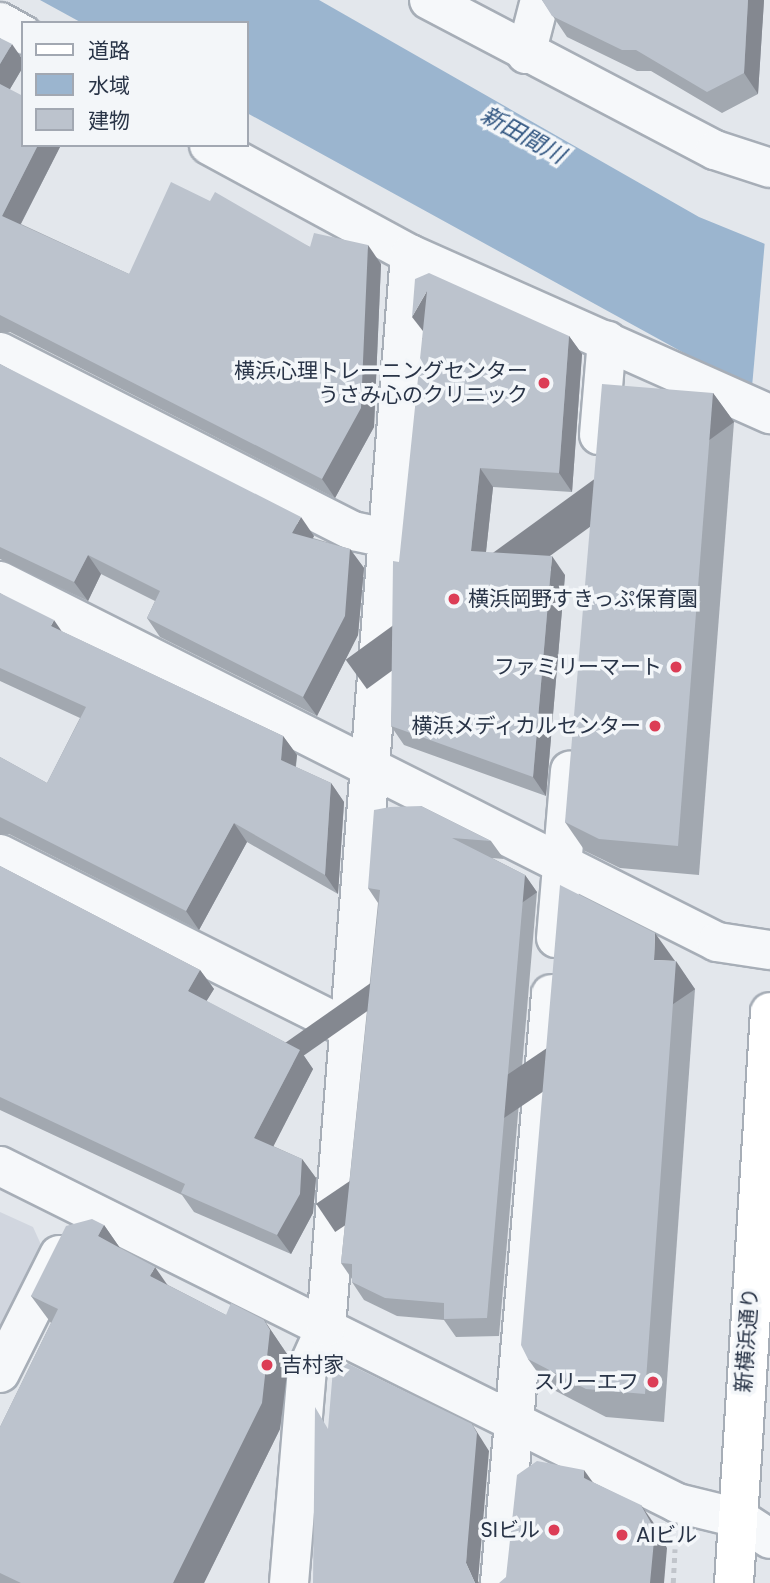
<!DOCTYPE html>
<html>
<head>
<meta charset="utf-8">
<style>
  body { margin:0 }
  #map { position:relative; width:770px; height:1583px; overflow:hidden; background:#e3e7ec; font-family:Poppins,"Noto Sans JP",sans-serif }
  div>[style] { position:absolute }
  .built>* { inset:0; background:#d1d6df }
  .water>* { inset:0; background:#9bb5cf }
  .pier>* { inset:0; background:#e3e7ec }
  .path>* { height:4.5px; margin-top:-2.25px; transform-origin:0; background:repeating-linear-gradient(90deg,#c1c5cb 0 5px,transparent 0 10px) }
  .roads { filter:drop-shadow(2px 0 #a7aeb7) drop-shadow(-2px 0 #a7aeb7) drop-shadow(0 2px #a7aeb7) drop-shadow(0 -2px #a7aeb7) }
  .minor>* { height:38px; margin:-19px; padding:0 19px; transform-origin:19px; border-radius:19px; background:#f6f8fa }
  .major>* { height:38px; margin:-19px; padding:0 19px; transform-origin:19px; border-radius:19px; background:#fff }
  .wall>* { inset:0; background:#a2a8b0 }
  .shaded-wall>* { inset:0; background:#848890; transform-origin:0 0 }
  .building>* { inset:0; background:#bcc3cd }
  .dots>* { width:19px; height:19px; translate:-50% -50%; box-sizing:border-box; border:4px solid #f3f6f9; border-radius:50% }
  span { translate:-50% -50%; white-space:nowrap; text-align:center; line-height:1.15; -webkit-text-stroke:7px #f3f6f9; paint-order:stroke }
  .poi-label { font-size:21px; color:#293447 }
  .right { translate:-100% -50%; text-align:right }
  .left { translate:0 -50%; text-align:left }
  .street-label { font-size:21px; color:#293447 }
  .water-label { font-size:23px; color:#2e537f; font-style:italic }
  .legend { position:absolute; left:21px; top:21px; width:228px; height:126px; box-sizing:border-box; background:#f3f6f9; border:2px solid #a2a8b2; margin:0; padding:9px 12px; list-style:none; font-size:21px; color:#293447 }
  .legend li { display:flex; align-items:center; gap:14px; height:35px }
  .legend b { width:35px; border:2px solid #a2a8b2 }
</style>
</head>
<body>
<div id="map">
  <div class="built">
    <i style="clip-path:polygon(0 1212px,33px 1227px,43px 1249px,0 1336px)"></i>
  </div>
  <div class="water">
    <i style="clip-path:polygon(40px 0,319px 0,699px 217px,770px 246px,770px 390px,715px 370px,247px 113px,247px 23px,82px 23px)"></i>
  </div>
  <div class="pier">
    <i style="clip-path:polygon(765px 240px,770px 242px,770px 394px,752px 387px)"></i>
  </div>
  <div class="path">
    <i style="left:673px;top:1583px;width:34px;rotate:-87deg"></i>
  </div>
  <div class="roads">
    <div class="minor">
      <i style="left:429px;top:0;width:323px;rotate:27.7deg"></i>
      <i style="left:715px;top:150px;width:58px;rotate:18.1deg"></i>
      <i style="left:0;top:22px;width:26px;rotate:29deg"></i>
      <i style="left:526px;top:54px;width:56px;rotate:-75.5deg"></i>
      <i style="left:209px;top:145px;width:229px;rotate:28.5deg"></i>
      <i style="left:410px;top:254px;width:394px;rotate:24deg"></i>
      <i style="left:0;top:352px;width:396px;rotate:26.9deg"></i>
      <i style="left:353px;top:531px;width:38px;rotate:12deg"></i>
      <i style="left:599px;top:435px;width:95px;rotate:-85.2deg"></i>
      <i style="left:0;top:581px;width:803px;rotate:26.72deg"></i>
      <i style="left:717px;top:942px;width:54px;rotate:8.6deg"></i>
      <i style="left:0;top:854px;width:390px;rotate:26.6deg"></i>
      <i style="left:556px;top:938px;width:168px;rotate:-85.2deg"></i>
      <i style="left:0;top:1166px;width:756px;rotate:26.46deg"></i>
      <i style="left:677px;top:1503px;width:63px;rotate:13.8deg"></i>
      <i style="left:738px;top:1518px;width:38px;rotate:33deg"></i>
      <i style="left:0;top:1373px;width:132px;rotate:-63.4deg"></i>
      <i style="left:289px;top:1583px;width:215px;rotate:-85.2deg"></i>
      <i style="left:307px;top:1369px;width:46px;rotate:-65.7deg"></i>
      <i style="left:326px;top:1327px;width:1076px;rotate:-85.52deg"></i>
      <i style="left:500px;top:1583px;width:591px;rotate:-85.05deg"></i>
    </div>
    <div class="major">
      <i style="left:734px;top:1583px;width:572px;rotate:-86.39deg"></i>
    </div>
  </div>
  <div class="wall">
    <i style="clip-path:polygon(542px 0,764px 0,758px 94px,722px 113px,651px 71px,637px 71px,567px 37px)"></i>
    <i style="clip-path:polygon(0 38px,23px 60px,23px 67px,10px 89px,23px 145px,61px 145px,21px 224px,129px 274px,210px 201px,310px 247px,381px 264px,374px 427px,335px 498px,10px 332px,0 333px)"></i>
    <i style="clip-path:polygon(569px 336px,582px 354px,572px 492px,493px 487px,486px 552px,565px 575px,546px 796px,404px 745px,391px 726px,399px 562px)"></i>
    <i style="clip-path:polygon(0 364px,314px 536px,313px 538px,350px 549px,364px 568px,358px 635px,317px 716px,160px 637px,147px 618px,155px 601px,101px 574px,88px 601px,0 559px)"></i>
    <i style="clip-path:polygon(713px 393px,734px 422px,699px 875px,620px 868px,585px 851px,565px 822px)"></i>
    <i style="clip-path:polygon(0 593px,61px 631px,283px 736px,297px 755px,296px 767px,331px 783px,344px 802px,338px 894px,247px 842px,199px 930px,9px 834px,0 835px,0 757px,47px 783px,80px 718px,0 681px)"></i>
    <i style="clip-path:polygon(421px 806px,491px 841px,504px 859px,492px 858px,525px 875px,537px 892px,499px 1336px,456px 1337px,444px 1320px,397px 1316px,364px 1300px,352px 1282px,352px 1279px,341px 1263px,378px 903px,368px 888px)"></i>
    <i style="clip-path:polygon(0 866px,200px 970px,214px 989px,206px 1001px,300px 1050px,313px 1069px,273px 1146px,302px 1159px,316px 1178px,313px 1213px,291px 1254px,194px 1212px,182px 1195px,0 1110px)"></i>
    <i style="clip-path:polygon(675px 961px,695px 989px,664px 1422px,606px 1417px,548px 1387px,528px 1359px)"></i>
    <i style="clip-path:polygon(104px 1225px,120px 1248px,168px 1285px,226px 1315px,264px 1320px,289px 1357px,280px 1429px,204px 1583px,0 1583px,0 1427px,51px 1323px,31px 1296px)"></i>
  </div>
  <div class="shaded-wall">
    <i style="clip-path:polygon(748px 0,764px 0,758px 94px,744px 73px)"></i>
    <i style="clip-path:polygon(12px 44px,23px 60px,23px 67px,4px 99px,0 93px,0 64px)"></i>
    <i style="clip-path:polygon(38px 145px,61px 145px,15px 235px,2px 216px)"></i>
    <i style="clip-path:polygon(368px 245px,381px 264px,374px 427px,335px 498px,322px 479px)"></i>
    <i style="clip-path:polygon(427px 291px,426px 335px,412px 317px)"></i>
    <i style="clip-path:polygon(569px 336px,582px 354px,572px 492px,559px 473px)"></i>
    <i style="left:713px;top:393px;width:36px;height:454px;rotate:54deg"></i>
    <i style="clip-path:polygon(480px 468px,493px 487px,484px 570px,471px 551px)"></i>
    <i style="clip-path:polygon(301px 517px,314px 536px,305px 552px,292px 533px)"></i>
    <i style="clip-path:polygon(350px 549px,364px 568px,358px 635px,317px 716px,303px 697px)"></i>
    <i style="clip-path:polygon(88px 555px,101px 574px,88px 601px,74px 582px)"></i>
    <i style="clip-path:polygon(552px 556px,565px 575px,546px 796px,533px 777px)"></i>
    <i style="clip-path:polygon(54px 620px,67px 639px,51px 626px)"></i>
    <i style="clip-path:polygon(283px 736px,297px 755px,294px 779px,281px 760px)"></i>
    <i style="clip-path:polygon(331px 783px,344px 802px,338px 894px,325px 875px)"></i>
    <i style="clip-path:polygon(234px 823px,247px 842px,199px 930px,186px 911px)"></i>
    <i style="left:525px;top:875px;width:21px;height:445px;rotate:55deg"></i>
    <i style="clip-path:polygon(655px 933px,675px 961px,654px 960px)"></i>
    <i style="left:676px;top:961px;width:34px;height:434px;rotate:56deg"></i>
    <i style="clip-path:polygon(200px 970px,214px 989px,201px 1010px,188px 991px)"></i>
    <i style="clip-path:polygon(300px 1050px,313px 1069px,268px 1157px,254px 1138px)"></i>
    <i style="clip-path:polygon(302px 1159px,316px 1178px,313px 1213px,291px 1254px,277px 1235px)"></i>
    <i style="clip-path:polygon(104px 1225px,122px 1251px,98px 1236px)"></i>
    <i style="clip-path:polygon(155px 1267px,173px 1293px,150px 1276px)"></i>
    <i style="clip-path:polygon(264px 1320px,289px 1357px,280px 1429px,204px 1583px,173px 1583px)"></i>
    <i style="clip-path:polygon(472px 1424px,489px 1451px,478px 1581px,479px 1583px,475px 1583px,466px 1563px)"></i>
    <i style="clip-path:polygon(584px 1470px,597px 1488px,584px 1478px)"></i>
    <i style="clip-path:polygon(641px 1505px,653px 1522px,667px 1548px,664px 1583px,650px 1583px)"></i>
  </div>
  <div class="building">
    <i style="clip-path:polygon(542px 0,748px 0,744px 73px,707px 92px,636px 50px,622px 50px,552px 16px)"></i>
    <i style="clip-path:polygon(0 38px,12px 44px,0 64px)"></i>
    <i style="clip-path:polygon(0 84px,23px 96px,23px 145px,38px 145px,2px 216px,129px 274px,171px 182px,210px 201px,215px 192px,310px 247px,314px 233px,368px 245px,361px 408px,322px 479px,0 315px)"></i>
    <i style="clip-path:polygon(429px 273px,569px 336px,559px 473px,480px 468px,471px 551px,552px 556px,533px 777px,391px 726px,393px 561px,399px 562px,427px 291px,412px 317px,415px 279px)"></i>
    <i style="clip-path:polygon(0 364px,301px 517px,292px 533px,350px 549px,345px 616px,303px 697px,147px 618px,160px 591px,88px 555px,74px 582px,0 547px)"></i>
    <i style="clip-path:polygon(602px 384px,713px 393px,678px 846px,599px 839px,565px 822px)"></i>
    <i style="clip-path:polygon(0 593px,54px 620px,51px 626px,283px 736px,281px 760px,331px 783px,325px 875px,234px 823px,186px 911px,0 817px,0 757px,47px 783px,86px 707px,0 668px)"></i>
    <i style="clip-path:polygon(421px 806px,491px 841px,452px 838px,525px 875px,487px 1318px,444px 1319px,444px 1303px,385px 1298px,352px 1282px,352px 1264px,341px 1263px,380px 890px,368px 888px,374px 810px,390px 807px)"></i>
    <i style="clip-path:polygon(0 866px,200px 970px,188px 991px,300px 1050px,254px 1138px,302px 1159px,300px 1194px,277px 1235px,181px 1193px,185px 1184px,0 1097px)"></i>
    <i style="clip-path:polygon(560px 885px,655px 933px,654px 960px,676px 961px,645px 1394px,586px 1389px,528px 1359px,521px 1345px)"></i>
    <i style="clip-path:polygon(92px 1219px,104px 1225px,98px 1236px,155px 1267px,150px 1276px,226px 1315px,231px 1303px,264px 1320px,270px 1330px,262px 1403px,173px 1583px,21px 1583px,0 1573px,0 1427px,58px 1309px,31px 1296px,66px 1226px)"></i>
    <i style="clip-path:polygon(334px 1357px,472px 1424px,477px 1433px,466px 1563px,475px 1583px,313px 1583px,315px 1407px,328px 1429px)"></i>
    <i style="clip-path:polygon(537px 1461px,584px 1470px,584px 1478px,641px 1505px,655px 1530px,650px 1583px,499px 1583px,506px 1577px,517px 1475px)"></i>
  </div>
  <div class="dots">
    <i style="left:544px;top:383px;background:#dc3d56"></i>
    <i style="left:454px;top:599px;background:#dc3d56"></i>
    <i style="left:676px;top:667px;background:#dc3d56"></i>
    <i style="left:655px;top:726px;background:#dc3d56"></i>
    <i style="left:267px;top:1365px;background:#dc3d56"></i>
    <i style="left:653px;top:1382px;background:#dc3d56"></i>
    <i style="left:554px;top:1530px;background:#dc3d56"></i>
    <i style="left:622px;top:1535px;background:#dc3d56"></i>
  </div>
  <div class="poi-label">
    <span class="right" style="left:528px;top:383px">横浜心理トレーニングセンター<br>うさみ心のクリニック</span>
    <span class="left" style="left:468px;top:599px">横浜岡野すきっぷ保育園</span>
    <span class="right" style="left:662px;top:667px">ファミリーマート</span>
    <span class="right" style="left:641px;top:726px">横浜メディカルセンター</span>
    <span class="left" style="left:281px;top:1365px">吉村家</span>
    <span class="right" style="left:639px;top:1382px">スリーエフ</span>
    <span class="right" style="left:540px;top:1530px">SIビル</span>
    <span class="left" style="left:636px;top:1535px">AIビル</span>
  </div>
  <div class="street-label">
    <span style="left:747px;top:1340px;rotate:-86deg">新横浜通り</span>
  </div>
  <div class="water-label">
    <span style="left:523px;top:135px;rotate:29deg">新田間川</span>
  </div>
  <ul class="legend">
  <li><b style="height:9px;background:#fff"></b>道路</li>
  <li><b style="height:19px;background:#9bb5cf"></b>水域</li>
  <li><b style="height:19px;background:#bcc3cd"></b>建物</li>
  </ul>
</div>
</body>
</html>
